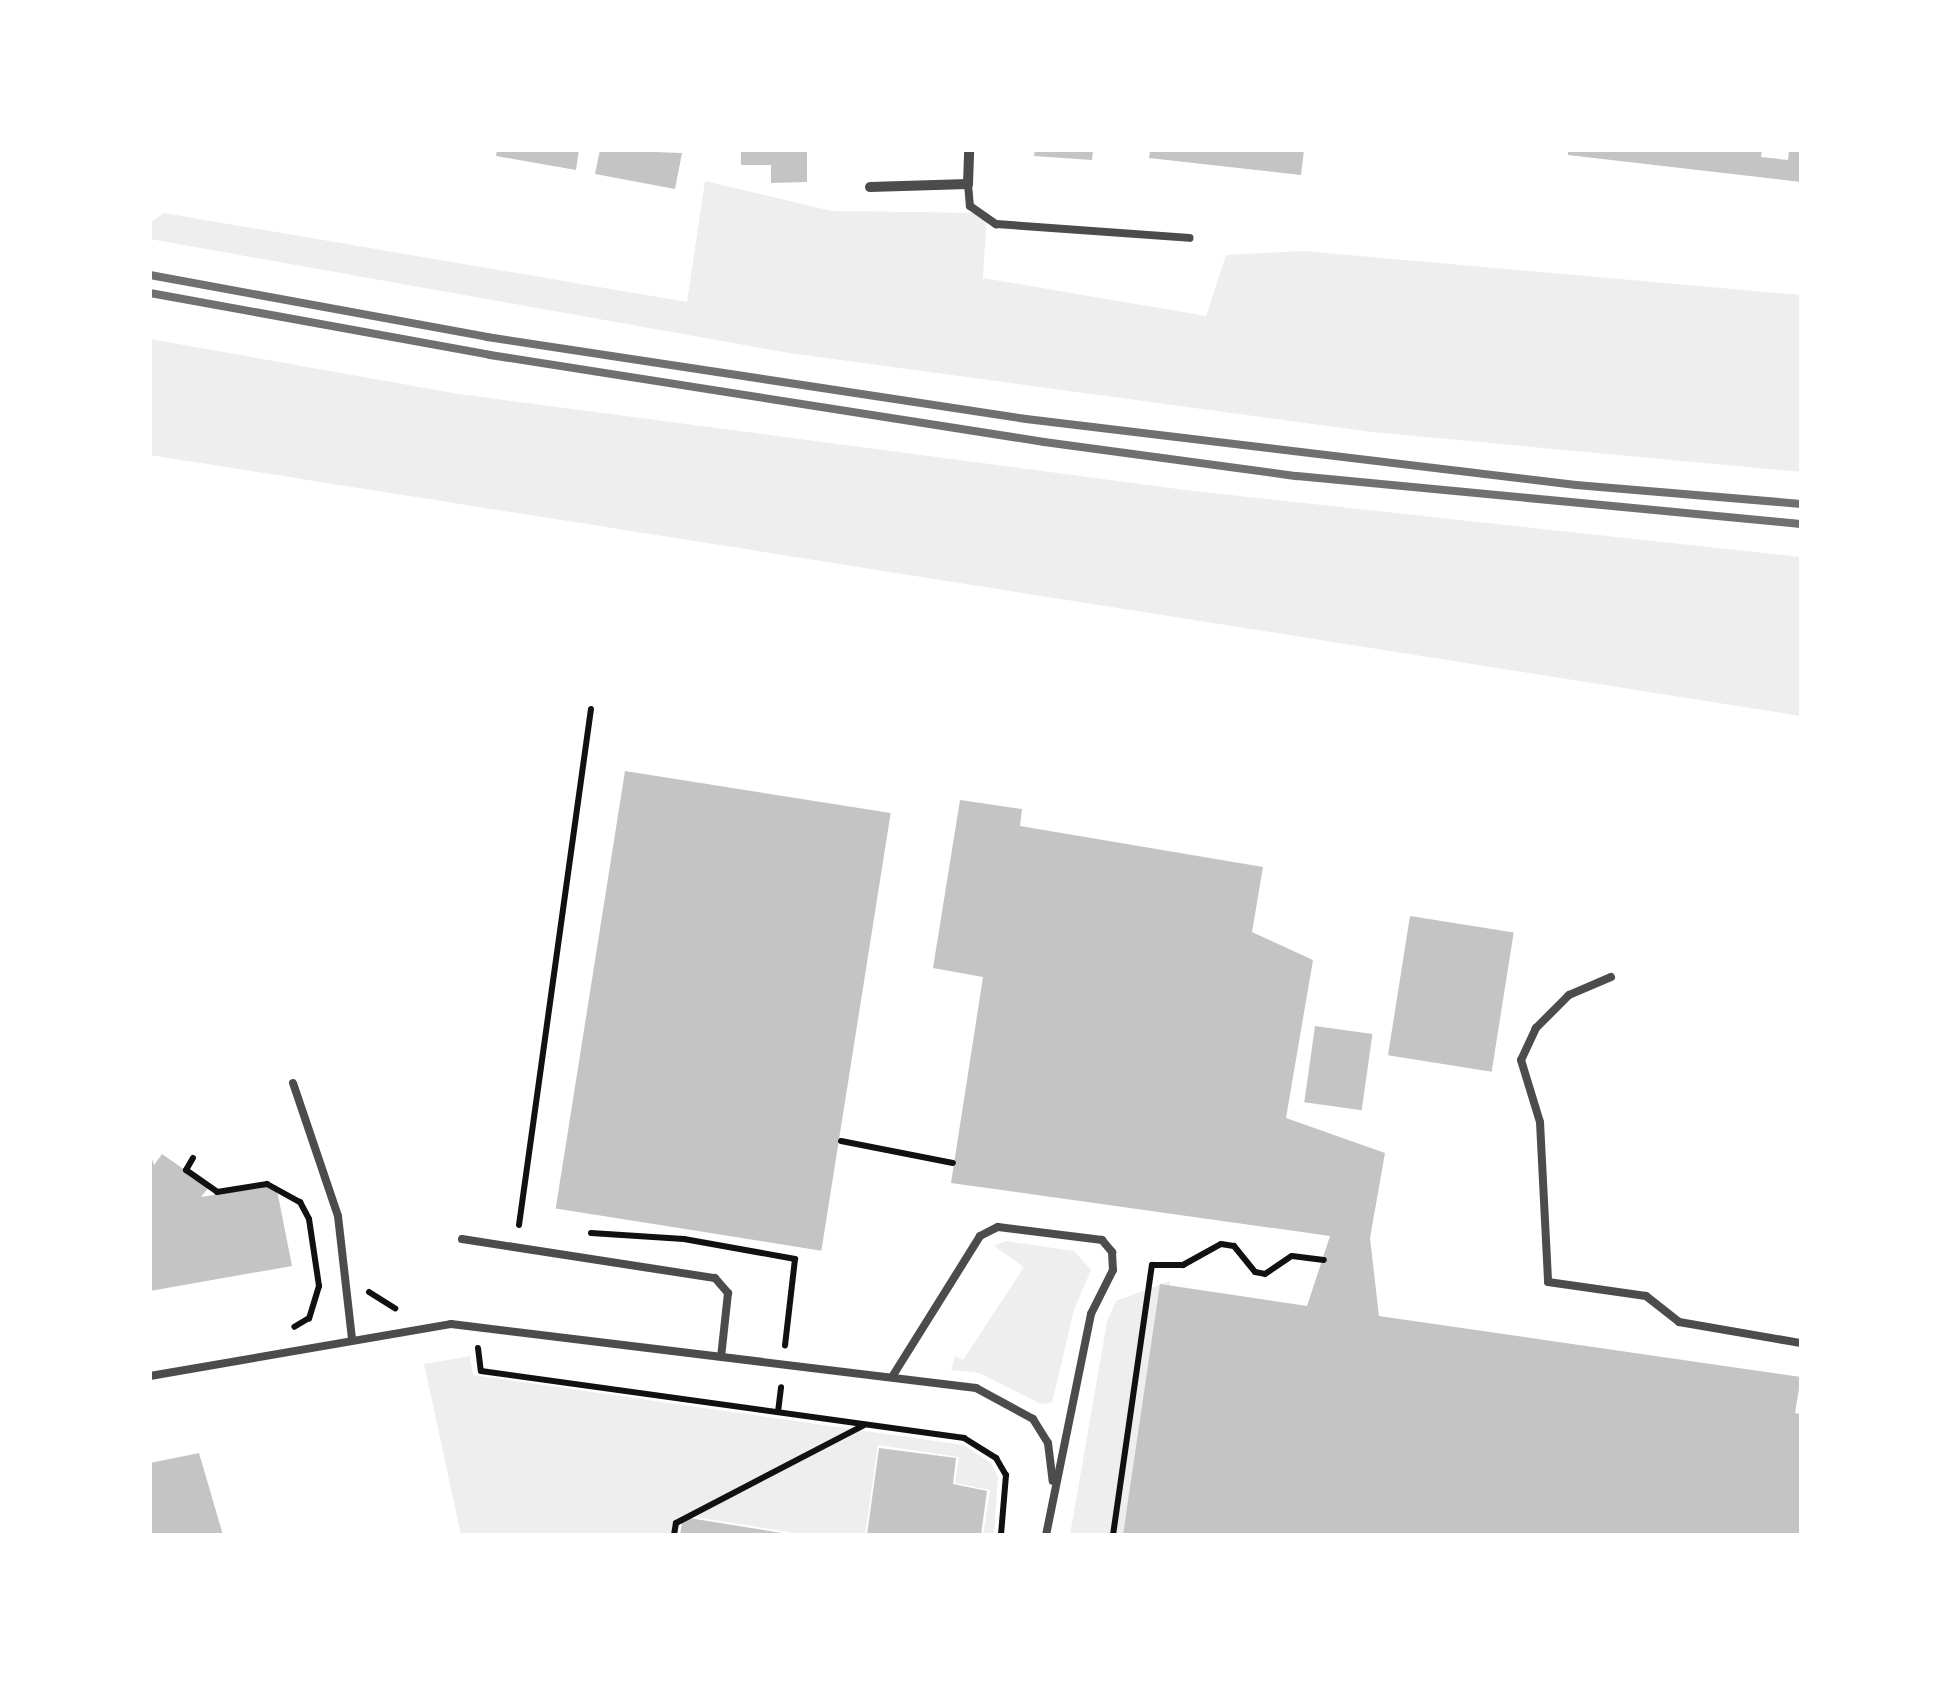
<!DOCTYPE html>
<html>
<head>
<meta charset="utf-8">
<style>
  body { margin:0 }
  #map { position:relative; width:1951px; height:1685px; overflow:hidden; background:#fff; font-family:"DM Sans",sans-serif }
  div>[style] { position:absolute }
  .green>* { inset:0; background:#eee }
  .building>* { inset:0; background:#c4c4c4; transform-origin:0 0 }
  .path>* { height:6px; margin:-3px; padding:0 3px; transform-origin:3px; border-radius:3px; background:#111 }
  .service>* { height:8px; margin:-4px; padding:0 4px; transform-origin:4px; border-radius:4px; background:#4c4c4c }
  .minor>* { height:10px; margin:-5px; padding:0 5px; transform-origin:5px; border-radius:5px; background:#4c4c4c }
  .rail>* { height:8px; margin:-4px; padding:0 4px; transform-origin:4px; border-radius:4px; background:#707070 }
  span { translate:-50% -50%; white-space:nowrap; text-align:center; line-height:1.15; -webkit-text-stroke:10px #fff; paint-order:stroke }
  .frame { position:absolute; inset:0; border:152px solid #fff; pointer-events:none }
</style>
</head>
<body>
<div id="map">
  <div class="green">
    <i style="clip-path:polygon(705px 181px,832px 211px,987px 213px,983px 278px,1206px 316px,1226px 255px,1303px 251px,1801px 295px,1801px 472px,1372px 432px,789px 353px,150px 239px,150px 223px,164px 213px,687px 302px)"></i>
    <i style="clip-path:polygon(150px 339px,459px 394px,1193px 491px,1801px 557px,1801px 716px,150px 455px)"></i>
    <i style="clip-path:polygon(1006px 1241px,1074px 1251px,1091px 1270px,1074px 1310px,1052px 1403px,1041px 1404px,979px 1373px,951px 1370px,955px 1356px,963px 1360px,1024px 1267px,994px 1246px)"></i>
    <i style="clip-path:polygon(1170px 1281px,1132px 1535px,1070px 1535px,1107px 1322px,1116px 1301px)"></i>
    <i style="clip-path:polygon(470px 1356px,473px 1375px,963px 1445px,991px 1463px,998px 1477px,994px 1535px,983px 1535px,990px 1490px,955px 1483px,959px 1457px,878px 1445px,865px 1535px,808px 1535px,682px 1515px,678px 1535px,461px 1535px,424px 1364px)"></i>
  </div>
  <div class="building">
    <i style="clip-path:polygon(497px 150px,579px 150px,576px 170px,496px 156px)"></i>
    <i style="clip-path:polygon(600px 150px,682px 153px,675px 189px,595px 174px)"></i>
    <i style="clip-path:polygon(741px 150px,807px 150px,807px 182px,771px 183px,771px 165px,741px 165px)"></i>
    <i style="clip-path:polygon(1035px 150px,1093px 150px,1092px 160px,1034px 156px)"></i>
    <i style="clip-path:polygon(1150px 150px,1304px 150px,1301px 175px,1149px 158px)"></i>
    <i style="clip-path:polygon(1568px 150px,1762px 150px,1761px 157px,1788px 160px,1789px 150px,1801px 150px,1801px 182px,1568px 155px)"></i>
    <i style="left:625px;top:771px;width:269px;height:443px;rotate:9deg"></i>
    <i style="clip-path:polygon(960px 800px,1022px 809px,1020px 826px,1263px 867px,1252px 932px,1313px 960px,1286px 1118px,1385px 1153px,1370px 1238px,1379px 1316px,1801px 1377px,1795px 1413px,1801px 1414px,1801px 1535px,1123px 1535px,1160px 1284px,1307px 1306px,1330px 1236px,951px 1183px,983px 977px,933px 968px)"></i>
    <i style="left:1410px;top:916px;width:105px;height:141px;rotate:9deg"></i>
    <i style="left:1315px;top:1026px;width:58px;height:77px;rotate:8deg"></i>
    <i style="clip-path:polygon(150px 1153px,154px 1165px,162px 1154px,209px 1187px,201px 1197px,276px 1185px,292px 1266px,150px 1291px)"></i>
    <i style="clip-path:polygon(879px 1448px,956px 1458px,953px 1484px,987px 1491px,981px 1535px,867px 1535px)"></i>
    <i style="clip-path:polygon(199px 1453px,223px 1535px,150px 1535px,150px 1463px)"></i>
    <i style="clip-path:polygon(683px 1517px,782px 1533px,782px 1535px,680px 1535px)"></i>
  </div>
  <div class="path">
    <i style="left:841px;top:1141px;width:114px;rotate:11.1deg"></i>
    <i style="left:193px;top:1158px;width:14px;rotate:120deg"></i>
    <i style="left:186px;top:1170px;width:38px;rotate:35deg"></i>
    <i style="left:217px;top:1192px;width:51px;rotate:-9.1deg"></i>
    <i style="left:267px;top:1184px;width:38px;rotate:29deg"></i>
    <i style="left:300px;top:1202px;width:19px;rotate:62deg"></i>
    <i style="left:309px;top:1219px;width:68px;rotate:81.5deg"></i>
    <i style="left:319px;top:1286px;width:34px;rotate:107deg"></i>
    <i style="left:309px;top:1318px;width:17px;rotate:149deg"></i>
    <i style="left:519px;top:1225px;width:521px;rotate:-82.06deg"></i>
    <i style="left:591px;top:1233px;width:93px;rotate:3.7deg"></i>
    <i style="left:684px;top:1239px;width:113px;rotate:10.2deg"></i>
    <i style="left:795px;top:1259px;width:87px;rotate:96.6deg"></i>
    <i style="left:369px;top:1292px;width:31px;rotate:32deg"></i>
    <i style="left:478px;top:1348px;width:23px;rotate:83deg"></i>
    <i style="left:481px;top:1371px;width:488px;rotate:7.9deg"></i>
    <i style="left:964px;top:1438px;width:38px;rotate:32deg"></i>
    <i style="left:996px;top:1458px;width:20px;rotate:60deg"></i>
    <i style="left:1006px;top:1475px;width:60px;rotate:94.8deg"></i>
    <i style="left:778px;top:1412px;width:25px;rotate:-83deg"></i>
    <i style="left:674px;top:1535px;width:12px;rotate:-81deg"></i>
    <i style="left:676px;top:1523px;width:212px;rotate:-27.5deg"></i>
    <i style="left:1113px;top:1535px;width:273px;rotate:-81.8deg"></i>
    <i style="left:1152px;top:1265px;width:31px"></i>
    <i style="left:1183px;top:1265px;width:43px;rotate:-28.9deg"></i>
    <i style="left:1221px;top:1244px;width:13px;rotate:9deg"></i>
    <i style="left:1234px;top:1246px;width:33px;rotate:51deg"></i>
    <i style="left:1255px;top:1272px;width:10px;rotate:11deg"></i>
    <i style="left:1265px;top:1274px;width:32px;rotate:-34deg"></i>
    <i style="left:1292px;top:1256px;width:32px;rotate:7deg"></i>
  </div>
  <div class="service">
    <i style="left:968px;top:184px;width:22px;rotate:85deg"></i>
    <i style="left:970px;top:206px;width:32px;rotate:35deg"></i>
    <i style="left:996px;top:224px;width:194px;rotate:4.1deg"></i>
    <i style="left:1611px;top:977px;width:46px;rotate:156.8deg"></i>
    <i style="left:1569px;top:995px;width:47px;rotate:135deg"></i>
    <i style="left:1536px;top:1028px;width:35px;rotate:115deg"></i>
    <i style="left:1521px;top:1060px;width:65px;rotate:73deg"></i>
    <i style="left:1540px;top:1122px;width:160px;rotate:87.1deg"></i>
    <i style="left:1548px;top:1282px;width:99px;rotate:8.1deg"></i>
    <i style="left:1646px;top:1296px;width:42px;rotate:38.2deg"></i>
    <i style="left:1679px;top:1322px;width:124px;rotate:9.8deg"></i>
    <i style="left:293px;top:1083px;width:140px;rotate:71.3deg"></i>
    <i style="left:338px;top:1216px;width:124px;rotate:83.5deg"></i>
    <i style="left:462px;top:1239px;width:256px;rotate:8.8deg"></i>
    <i style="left:715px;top:1278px;width:20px;rotate:49deg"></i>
    <i style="left:728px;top:1293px;width:64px;rotate:96.2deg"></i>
    <i style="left:150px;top:1376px;width:305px;rotate:-9.8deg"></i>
    <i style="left:451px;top:1324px;width:529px;rotate:6.95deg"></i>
    <i style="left:976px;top:1388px;width:65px;rotate:28.5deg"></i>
    <i style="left:1033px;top:1419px;width:28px;rotate:58deg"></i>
    <i style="left:1048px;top:1443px;width:38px;rotate:83deg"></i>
    <i style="left:892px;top:1377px;width:166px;rotate:-58deg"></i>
    <i style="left:980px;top:1236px;width:20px;rotate:-27deg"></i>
    <i style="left:998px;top:1227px;width:105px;rotate:7.1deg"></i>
    <i style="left:1102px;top:1240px;width:16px;rotate:50deg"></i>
    <i style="left:1112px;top:1252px;width:18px;rotate:87deg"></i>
    <i style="left:1113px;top:1270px;width:49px;rotate:116.6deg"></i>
    <i style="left:1091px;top:1314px;width:226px;rotate:101.5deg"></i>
  </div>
  <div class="minor">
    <i style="left:870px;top:187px;width:98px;rotate:-1.8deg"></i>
    <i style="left:968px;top:184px;width:34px;rotate:-88deg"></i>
  </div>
  <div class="rail">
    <i style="left:150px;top:275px;width:343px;rotate:10.4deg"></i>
    <i style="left:487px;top:337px;width:545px;rotate:8.65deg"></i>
    <i style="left:1026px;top:419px;width:554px;rotate:6.84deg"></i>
    <i style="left:1576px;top:485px;width:226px;rotate:4.8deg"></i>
    <i style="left:150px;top:293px;width:346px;rotate:10.3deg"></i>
    <i style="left:490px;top:355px;width:561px;rotate:8.92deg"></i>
    <i style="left:1044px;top:442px;width:255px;rotate:7.7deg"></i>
    <i style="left:1297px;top:476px;width:506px;rotate:5.44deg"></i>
  </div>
  <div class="frame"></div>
</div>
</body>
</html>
